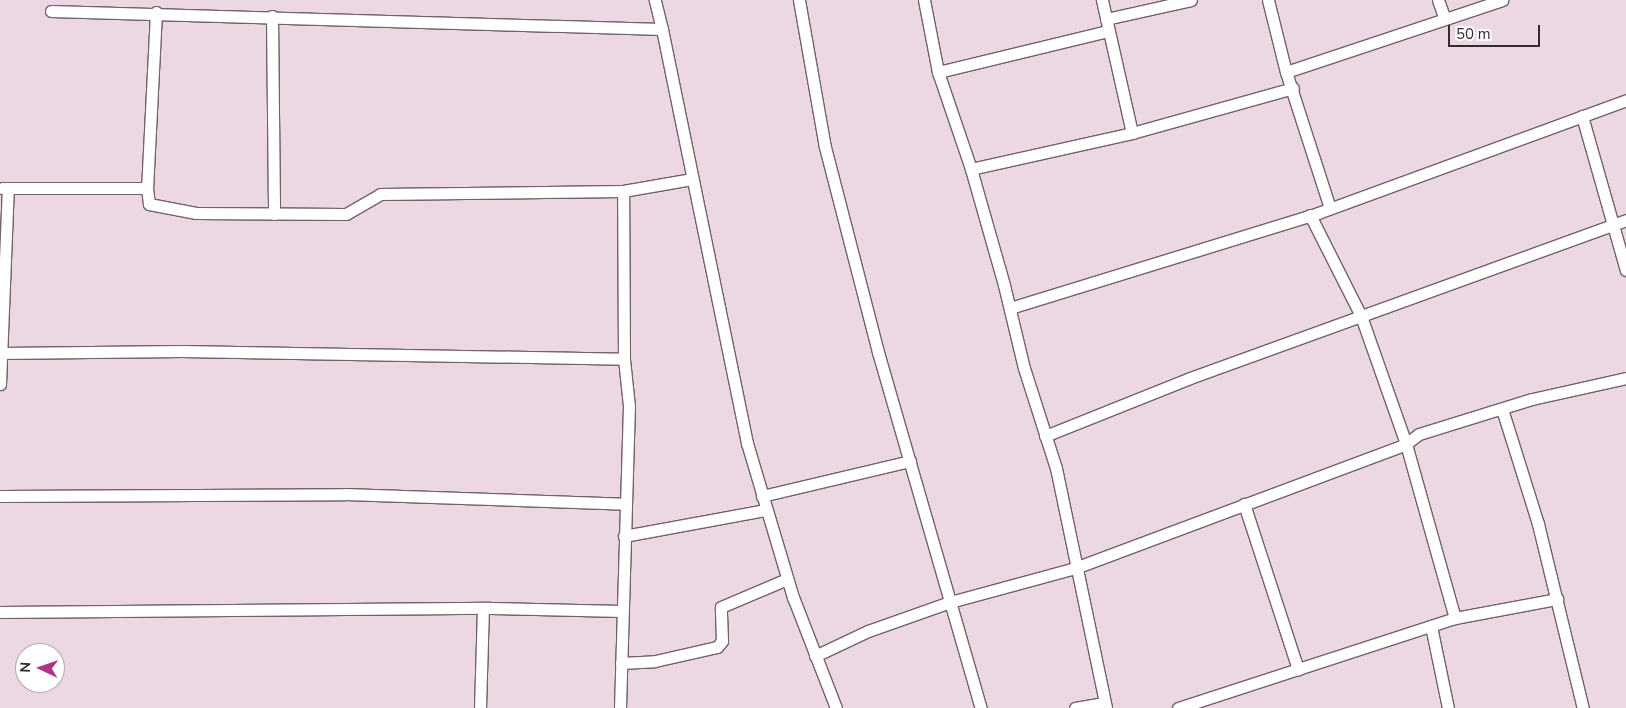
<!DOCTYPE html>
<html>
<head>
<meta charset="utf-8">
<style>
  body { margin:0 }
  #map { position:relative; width:1626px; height:708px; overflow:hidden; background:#ecd8e3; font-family:"Nunito Sans",sans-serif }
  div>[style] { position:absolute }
  .roads { filter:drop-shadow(1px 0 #72606a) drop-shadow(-1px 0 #72606a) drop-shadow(0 1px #72606a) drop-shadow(0 -1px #72606a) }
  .street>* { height:11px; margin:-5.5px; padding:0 5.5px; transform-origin:5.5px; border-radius:5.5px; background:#fff }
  span { translate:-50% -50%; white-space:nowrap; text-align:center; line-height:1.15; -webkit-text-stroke:4px #fff; paint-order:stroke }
  .north { position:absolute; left:15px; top:643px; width:50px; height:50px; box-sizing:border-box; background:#fff; border:1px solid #adaaac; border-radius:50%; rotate:273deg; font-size:14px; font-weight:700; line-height:20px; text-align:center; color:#322b2f }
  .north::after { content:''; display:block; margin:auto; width:18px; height:22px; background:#af3487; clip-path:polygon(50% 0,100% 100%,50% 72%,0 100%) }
  .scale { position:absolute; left:1448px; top:25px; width:92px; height:22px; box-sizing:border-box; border:2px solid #322b2f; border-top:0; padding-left:6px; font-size:15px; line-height:18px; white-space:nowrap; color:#322b2f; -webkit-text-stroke:4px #fff; paint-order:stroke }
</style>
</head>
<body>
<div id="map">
  <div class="roads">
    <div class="street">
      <i style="left:799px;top:0;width:149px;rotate:80deg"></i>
      <i style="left:825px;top:147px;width:212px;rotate:75.5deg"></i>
      <i style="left:878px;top:352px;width:371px;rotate:73.9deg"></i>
      <i style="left:924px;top:0;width:73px;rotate:79deg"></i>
      <i style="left:938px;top:72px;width:102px;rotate:71.2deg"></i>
      <i style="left:971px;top:169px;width:121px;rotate:74.1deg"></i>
      <i style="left:1004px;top:285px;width:85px;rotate:76.5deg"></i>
      <i style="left:1024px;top:368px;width:105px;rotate:72.3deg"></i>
      <i style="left:1056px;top:468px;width:245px;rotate:78.2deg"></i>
      <i style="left:1102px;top:0;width:136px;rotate:77.3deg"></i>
      <i style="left:1268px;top:0;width:74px;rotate:76deg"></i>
      <i style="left:1286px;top:72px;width:143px;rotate:72.1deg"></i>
      <i style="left:1438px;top:0;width:20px;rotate:70deg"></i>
      <i style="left:51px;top:11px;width:611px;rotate:1.69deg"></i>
      <i style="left:662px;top:29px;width:30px;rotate:-104deg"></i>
      <i style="left:156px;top:12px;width:176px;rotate:92.9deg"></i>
      <i style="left:147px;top:188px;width:16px;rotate:83deg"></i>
      <i style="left:149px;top:204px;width:48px;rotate:10.8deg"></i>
      <i style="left:196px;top:213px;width:150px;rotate:0.4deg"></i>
      <i style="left:346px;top:214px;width:39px;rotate:-30deg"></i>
      <i style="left:380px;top:194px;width:243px;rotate:-0.7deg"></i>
      <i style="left:623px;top:191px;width:70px;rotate:-9.9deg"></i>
      <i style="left:272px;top:16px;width:198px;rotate:89.4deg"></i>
      <i style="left:1106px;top:19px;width:87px;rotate:-12.6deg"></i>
      <i style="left:662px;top:29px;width:423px;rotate:78.4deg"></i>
      <i style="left:747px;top:443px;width:161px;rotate:73.4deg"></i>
      <i style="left:793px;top:597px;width:119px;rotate:68.8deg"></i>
      <i style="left:938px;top:72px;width:175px;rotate:-13.6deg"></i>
      <i style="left:1286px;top:72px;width:228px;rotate:-18.4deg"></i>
      <i style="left:1582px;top:116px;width:160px;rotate:74.1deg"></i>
      <i style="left:971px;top:169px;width:165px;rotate:-12.6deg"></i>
      <i style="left:1132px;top:133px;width:167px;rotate:-15.6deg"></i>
      <i style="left:2px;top:188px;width:145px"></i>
      <i style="left:1310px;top:215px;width:113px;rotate:63.2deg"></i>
      <i style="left:1361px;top:316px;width:136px;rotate:70.6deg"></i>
      <i style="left:1406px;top:444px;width:181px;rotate:74.3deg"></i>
      <i style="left:1010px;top:308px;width:322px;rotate:-17.1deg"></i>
      <i style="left:1318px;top:213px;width:328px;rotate:-20.1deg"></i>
      <i style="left:0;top:353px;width:182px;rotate:-0.6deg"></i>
      <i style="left:182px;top:351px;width:442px;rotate:1deg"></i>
      <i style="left:0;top:384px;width:196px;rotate:-87.7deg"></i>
      <i style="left:1502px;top:409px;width:121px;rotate:72.6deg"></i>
      <i style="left:1538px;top:524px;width:189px;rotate:76.3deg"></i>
      <i style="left:1045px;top:436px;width:156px;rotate:-21.8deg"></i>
      <i style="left:1190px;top:378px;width:464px;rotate:-19.9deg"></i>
      <i style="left:0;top:496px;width:345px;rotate:-0.3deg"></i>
      <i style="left:345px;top:494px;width:280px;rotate:2deg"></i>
      <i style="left:762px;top:496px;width:152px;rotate:-13.3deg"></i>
      <i style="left:1244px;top:504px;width:174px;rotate:71.9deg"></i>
      <i style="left:624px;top:536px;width:143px;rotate:-10.4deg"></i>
      <i style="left:0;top:612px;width:490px;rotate:-0.5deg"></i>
      <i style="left:490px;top:608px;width:132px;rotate:1.3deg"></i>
      <i style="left:1431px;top:626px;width:84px;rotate:78.3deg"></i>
      <i style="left:815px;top:656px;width:59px;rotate:-25.3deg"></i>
      <i style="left:868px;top:631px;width:87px;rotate:-19.5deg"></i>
      <i style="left:950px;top:602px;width:130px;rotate:-15.2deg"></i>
      <i style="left:1075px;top:568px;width:353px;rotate:-20.5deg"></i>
      <i style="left:1406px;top:444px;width:16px;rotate:-38deg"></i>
      <i style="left:1419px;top:434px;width:118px;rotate:-17.2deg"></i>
      <i style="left:1532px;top:399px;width:96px;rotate:-12.6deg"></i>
      <i style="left:621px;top:663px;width:34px;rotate:-3deg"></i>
      <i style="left:655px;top:661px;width:64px;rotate:-12.7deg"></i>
      <i style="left:717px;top:647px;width:8px;rotate:-50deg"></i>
      <i style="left:722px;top:641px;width:34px;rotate:-92deg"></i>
      <i style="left:721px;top:607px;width:72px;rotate:-23deg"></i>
      <i style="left:480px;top:708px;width:100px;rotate:-88.3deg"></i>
      <i style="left:620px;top:708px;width:302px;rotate:-88.3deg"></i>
      <i style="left:629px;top:406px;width:47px;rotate:-96.1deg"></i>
      <i style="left:624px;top:359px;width:168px;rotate:-90.3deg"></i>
      <i style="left:1075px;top:708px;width:29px;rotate:-10deg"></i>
      <i style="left:1178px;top:708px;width:291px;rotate:-18deg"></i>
      <i style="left:1455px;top:618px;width:104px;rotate:-10.6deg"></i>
    </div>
  </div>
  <div class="north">N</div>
  <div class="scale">50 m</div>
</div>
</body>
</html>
